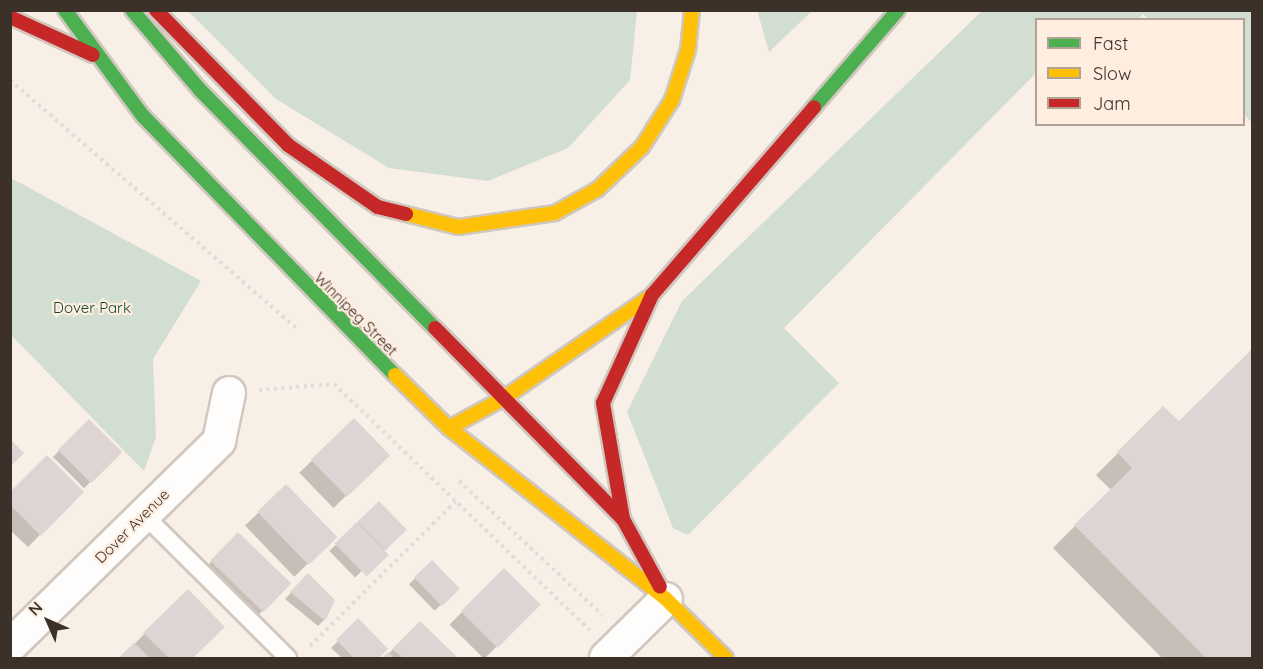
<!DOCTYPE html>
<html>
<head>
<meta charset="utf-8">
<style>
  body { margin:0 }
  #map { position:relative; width:1263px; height:669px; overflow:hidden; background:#f8efe7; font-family:Quicksand,sans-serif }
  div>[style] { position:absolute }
  .green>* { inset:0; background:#d3ded2 }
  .shadow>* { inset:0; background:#0003; transform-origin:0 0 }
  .building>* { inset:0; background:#ded4d4; transform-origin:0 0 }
  .path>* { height:4px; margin-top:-2px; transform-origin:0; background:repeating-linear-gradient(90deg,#dfdcda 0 3px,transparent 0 7.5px) }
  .roads { filter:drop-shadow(2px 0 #d0c7bf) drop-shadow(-2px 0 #d0c7bf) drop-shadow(0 2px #d0c7bf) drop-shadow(0 -2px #d0c7bf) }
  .lane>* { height:16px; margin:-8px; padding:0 8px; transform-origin:8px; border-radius:8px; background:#fefdfb }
  .street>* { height:32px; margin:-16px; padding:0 16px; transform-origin:16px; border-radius:16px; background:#fefdfb }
  .fast>* { height:14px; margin:-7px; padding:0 7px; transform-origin:7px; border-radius:7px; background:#4caf50 }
  .slow>* { height:14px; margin:-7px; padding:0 7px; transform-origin:7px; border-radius:7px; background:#ffc107 }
  .jam>* { height:14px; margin:-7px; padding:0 7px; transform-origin:7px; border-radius:7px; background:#c62828 }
  span { translate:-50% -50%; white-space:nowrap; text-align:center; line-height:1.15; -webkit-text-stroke:4.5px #ffeee0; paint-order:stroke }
  .park-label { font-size:15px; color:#11482e }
  .street-label { font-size:15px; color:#3c3128 }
  .frame { position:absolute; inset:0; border:12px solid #3c3128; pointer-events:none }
  .legend { position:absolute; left:1035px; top:18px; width:210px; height:108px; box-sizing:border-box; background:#ffeee0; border:2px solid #b1a296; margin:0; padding:8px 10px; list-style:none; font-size:18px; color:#3c3128 }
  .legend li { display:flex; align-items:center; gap:12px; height:30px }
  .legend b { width:30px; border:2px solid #b1a296 }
  .north { position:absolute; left:18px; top:591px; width:60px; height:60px; -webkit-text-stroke:4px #ffeee0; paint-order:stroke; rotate:315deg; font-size:16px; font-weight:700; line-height:24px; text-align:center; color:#3c3128 }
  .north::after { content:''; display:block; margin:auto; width:21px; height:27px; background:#3c3128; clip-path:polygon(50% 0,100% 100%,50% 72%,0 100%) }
</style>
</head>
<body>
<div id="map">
  <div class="green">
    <i style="clip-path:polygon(757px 10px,812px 10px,812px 11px,769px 52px)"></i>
    <i style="clip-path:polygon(188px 11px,637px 11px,630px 80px,568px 148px,488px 181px,389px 168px,276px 99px)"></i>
    <i style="clip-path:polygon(982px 11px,1252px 11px,1252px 123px,1244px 114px,1244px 20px,1148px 19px,1143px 14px,1138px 20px,1036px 20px,1036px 73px,784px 328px,839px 383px,688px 535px,673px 528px,627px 412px,682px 301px)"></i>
    <i style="clip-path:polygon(11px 178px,201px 281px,153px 359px,156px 437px,144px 471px,11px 335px)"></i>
  </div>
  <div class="shadow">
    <i style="clip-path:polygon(1252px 351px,1252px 658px,1162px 658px,1053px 548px,1111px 490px,1096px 475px,1163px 408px,1179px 424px)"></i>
    <i style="left:354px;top:420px;width:49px;height:76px;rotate:46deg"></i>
    <i style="left:89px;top:421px;width:44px;height:51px;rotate:45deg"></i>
    <i style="left:286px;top:486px;width:71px;height:57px;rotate:46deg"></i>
    <i style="clip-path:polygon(82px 492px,28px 547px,10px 530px,10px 494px)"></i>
    <i style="left:379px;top:503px;width:37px;height:69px;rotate:46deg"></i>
    <i style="left:238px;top:534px;width:71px;height:56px;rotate:44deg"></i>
    <i style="left:432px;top:562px;width:37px;height:32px;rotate:46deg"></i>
    <i style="left:504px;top:570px;width:49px;height:77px;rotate:45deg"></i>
    <i style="clip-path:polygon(308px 575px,324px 620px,318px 626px,285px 599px)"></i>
    <i style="clip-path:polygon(188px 591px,223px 627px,191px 658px,120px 658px)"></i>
    <i style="clip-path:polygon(358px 621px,386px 649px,377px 658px,342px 658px,331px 648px)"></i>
    <i style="clip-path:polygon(420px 623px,456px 658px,384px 658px)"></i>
  </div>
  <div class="building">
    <i style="clip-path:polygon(1252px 349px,1252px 658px,1206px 658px,1074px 525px,1132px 468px,1117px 452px,1163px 406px,1179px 421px)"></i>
    <i style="left:354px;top:418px;width:52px;height:60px;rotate:46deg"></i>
    <i style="left:89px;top:419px;width:47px;height:44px;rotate:45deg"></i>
    <i style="clip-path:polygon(10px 439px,24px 453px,10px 467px)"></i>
    <i style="clip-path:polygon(47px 455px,84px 492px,41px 536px,10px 505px,10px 492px)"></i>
    <i style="left:286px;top:484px;width:74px;height:40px;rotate:46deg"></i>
    <i style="left:379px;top:501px;width:40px;height:30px;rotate:46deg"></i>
    <i style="left:357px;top:522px;width:46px;height:31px;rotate:46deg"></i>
    <i style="left:238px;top:532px;width:74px;height:40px;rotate:44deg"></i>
    <i style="left:432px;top:560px;width:40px;height:25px;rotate:46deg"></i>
    <i style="left:504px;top:568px;width:52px;height:61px;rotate:45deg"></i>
    <i style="clip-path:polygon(308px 573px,335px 600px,325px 621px,290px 592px)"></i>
    <i style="clip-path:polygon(188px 589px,225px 627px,193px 658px,169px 658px,143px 633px)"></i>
    <i style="clip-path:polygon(358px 618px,388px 649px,379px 658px,354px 658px,336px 640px)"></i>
    <i style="clip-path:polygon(420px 621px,458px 658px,403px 658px,392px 649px)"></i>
    <i style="clip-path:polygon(134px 643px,150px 658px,118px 658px)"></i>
    <i style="clip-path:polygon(388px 652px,394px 658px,382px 658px)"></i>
  </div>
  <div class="path">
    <i style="left:10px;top:80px;width:379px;rotate:40.9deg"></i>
    <i style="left:259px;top:390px;width:75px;rotate:-4.6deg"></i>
    <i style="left:334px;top:384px;width:355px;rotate:43.9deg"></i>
    <i style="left:459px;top:481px;width:196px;rotate:43.1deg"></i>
    <i style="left:310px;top:646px;width:206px;rotate:-44.8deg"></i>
  </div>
  <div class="roads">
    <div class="lane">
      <i style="left:144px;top:515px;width:203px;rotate:44.8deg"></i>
    </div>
    <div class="street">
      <i style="left:10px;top:646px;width:293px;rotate:-44.4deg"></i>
      <i style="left:219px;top:441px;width:49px;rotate:-78.2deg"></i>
      <i style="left:606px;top:658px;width:84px;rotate:-44.5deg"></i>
    </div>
    <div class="fast">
      <i style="left:65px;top:10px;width:132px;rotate:53.7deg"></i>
      <i style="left:143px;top:116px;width:361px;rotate:45.8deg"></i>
      <i style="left:132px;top:10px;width:105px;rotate:49.6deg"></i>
      <i style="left:200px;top:90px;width:334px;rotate:45.4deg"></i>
      <i style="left:814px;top:107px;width:128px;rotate:-49.1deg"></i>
    </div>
    <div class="slow">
      <i style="left:406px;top:214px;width:54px;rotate:14deg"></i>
      <i style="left:458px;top:227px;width:98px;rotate:-8.2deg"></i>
      <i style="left:555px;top:213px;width:49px;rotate:-29.2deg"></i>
      <i style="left:598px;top:189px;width:61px;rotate:-43.7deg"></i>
      <i style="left:642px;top:147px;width:56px;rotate:-57.4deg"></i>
      <i style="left:672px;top:100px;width:52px;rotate:-72.3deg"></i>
      <i style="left:688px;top:50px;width:40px;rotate:-84.3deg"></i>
      <i style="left:395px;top:375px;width:76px;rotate:44.5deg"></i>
      <i style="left:449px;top:428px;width:276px;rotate:38.2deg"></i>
      <i style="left:666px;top:599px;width:84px;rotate:44.5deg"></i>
      <i style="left:449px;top:428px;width:63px;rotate:-28.6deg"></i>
      <i style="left:504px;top:398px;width:175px;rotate:-34.8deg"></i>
    </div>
    <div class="jam">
      <i style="left:156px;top:10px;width:189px;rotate:45.6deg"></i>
      <i style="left:288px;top:145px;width:109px;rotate:34.6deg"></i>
      <i style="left:378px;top:207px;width:29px;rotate:14deg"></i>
      <i style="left:10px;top:17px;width:91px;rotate:24.6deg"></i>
      <i style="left:435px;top:328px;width:268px;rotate:45.5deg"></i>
      <i style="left:623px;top:519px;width:77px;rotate:61.4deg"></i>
      <i style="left:623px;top:519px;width:118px;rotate:-99.8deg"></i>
      <i style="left:603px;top:403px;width:119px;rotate:-65.6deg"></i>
      <i style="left:652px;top:295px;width:248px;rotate:-49.2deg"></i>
    </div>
  </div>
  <div class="park-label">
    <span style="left:92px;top:308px">Dover Park</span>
  </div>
  <div class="street-label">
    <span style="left:356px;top:314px;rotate:45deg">Winnipeg Street</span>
    <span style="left:132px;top:526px;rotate:-45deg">Dover Avenue</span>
  </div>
  <div class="frame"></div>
  <ul class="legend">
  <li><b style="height:8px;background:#4caf50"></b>Fast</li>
  <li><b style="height:8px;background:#ffc107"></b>Slow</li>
  <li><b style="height:8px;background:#c62828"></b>Jam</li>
  </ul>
  <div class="north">N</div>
</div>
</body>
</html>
